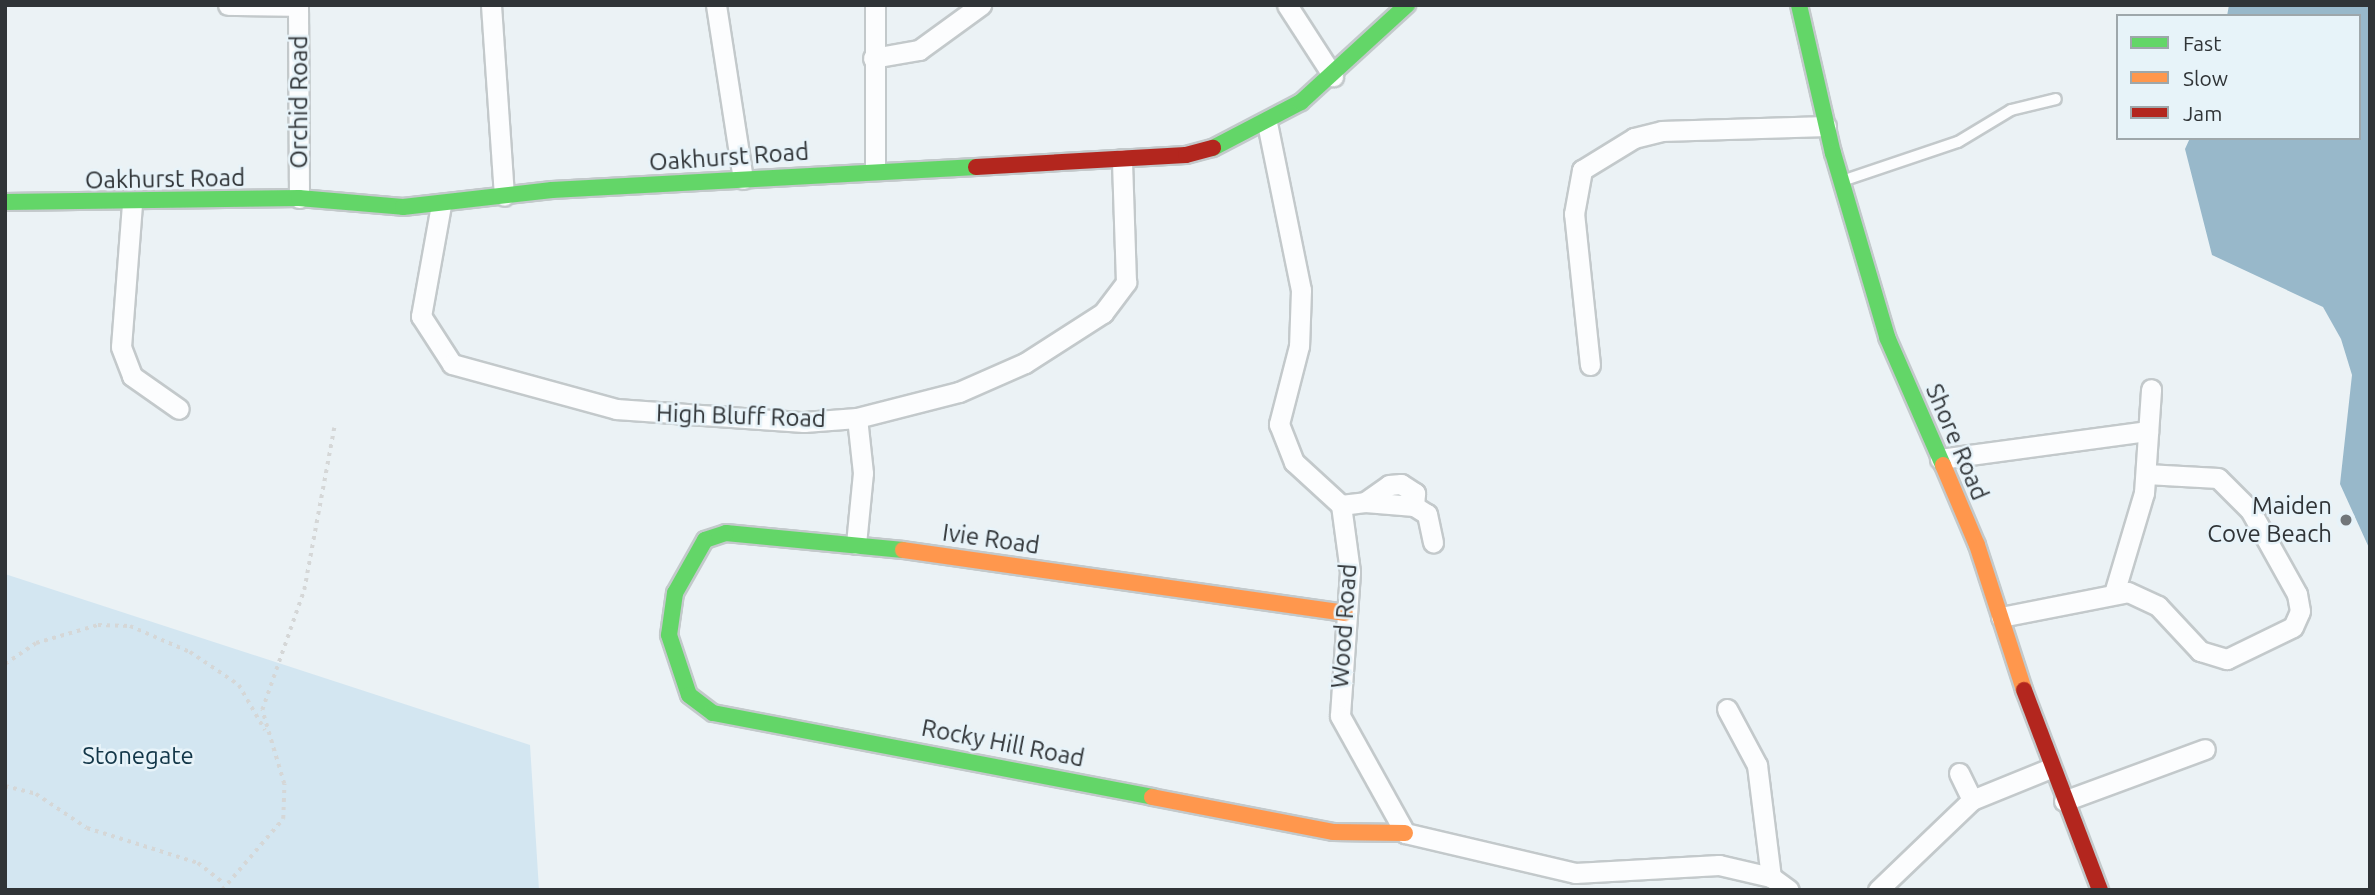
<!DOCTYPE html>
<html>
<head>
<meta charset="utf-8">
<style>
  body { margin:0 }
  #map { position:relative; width:2375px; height:895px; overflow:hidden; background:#ebf2f5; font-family:Ubuntu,sans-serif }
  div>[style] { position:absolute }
  .green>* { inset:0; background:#d3e6f1 }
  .water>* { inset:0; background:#98b8ca }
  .path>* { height:3.5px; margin-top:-1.75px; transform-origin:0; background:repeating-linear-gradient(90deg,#d5d7d7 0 3.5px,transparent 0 8.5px) }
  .roads { filter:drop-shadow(2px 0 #c3c9cb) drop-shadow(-2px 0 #c3c9cb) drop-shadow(0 2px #c3c9cb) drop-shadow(0 -2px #c3c9cb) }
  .lane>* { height:10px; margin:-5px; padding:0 5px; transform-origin:5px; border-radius:5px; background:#fcfdfe }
  .street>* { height:19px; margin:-9.5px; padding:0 9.5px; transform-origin:9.5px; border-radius:9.5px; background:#fcfdfe }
  .fast>* { height:16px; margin:-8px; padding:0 8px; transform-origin:8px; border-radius:8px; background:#63d668 }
  .slow>* { height:16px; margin:-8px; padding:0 8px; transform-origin:8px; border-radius:8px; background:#ff974d }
  .jam>* { height:16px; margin:-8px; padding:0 8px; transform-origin:8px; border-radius:8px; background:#b3261e }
  .dots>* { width:19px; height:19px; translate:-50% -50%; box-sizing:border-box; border:4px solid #e7f3f9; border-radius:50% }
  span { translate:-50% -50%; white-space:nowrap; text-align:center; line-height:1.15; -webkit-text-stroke:5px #e7f3f9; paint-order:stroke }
  .street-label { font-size:24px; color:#303437 }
  .poi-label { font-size:24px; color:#303437 }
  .right { translate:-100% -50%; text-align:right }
  .park-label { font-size:24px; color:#123648 }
  .frame { position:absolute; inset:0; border:7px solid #303437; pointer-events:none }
  .legend { position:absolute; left:2116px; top:14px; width:245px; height:126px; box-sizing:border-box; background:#e7f3f9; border:2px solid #9ea7ab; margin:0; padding:9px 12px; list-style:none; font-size:21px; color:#303437 }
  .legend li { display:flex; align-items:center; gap:14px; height:35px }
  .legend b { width:35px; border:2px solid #9ea7ab }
</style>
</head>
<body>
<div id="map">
  <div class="green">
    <i style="clip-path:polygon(5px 574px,530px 745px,539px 890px,5px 890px)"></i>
  </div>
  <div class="water">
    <i style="clip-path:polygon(2229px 5px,2370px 5px,2370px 550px,2340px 484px,2352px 375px,2341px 339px,2323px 307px,2212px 255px,2185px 149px,2190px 138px,2359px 138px,2359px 16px,2227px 16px)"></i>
  </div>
  <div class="path">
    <i style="left:5px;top:664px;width:37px;rotate:-34deg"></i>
    <i style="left:36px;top:643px;width:65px;rotate:-16.2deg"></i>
    <i style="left:98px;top:625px;width:32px;rotate:2deg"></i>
    <i style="left:130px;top:626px;width:65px;rotate:23.4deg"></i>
    <i style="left:190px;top:652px;width:59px;rotate:34deg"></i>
    <i style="left:239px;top:685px;width:52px;rotate:60deg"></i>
    <i style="left:5px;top:786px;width:32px;rotate:14deg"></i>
    <i style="left:36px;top:794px;width:61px;rotate:33.7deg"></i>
    <i style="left:87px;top:828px;width:116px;rotate:17.5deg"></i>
    <i style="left:198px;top:863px;width:34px;rotate:38deg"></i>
    <i style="left:222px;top:890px;width:94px;rotate:-49.3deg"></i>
    <i style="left:283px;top:819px;width:35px;rotate:-88deg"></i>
    <i style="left:284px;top:784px;width:77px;rotate:-106.6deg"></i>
    <i style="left:262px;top:710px;width:127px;rotate:-70.7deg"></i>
    <i style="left:304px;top:590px;width:165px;rotate:-79.5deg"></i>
  </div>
  <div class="roads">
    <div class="lane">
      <i style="left:1842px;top:181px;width:122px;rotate:-18.6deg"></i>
      <i style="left:1958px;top:142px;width:62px;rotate:-31.1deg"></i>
      <i style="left:2011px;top:110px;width:46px;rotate:-13.7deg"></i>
    </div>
    <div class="street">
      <i style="left:228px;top:5px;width:70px;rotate:0.8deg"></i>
      <i style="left:298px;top:5px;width:193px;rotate:89.7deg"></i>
      <i style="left:491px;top:5px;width:191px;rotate:86.1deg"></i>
      <i style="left:716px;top:5px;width:176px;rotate:81.2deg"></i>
      <i style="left:1287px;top:5px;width:85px;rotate:57.1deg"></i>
      <i style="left:873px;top:58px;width:47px;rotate:-9.9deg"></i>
      <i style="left:919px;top:50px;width:77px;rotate:-36deg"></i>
      <i style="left:1267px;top:123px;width:170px;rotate:78.5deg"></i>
      <i style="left:1301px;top:290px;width:56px;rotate:92deg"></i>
      <i style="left:1299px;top:346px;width:81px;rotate:104.4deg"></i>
      <i style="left:1279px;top:424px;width:41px;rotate:68.5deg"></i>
      <i style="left:1294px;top:462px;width:64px;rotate:42.5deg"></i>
      <i style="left:1341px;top:505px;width:68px;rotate:82.3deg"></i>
      <i style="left:1350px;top:572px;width:144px;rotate:94deg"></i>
      <i style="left:1340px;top:716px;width:134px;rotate:60.9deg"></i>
      <i style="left:1405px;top:833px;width:175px;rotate:13.2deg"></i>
      <i style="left:1575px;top:873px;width:144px;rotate:-3.2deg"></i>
      <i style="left:1719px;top:865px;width:53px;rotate:13deg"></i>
      <i style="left:1771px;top:877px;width:22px;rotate:36deg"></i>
      <i style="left:875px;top:170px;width:165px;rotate:-90deg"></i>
      <i style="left:132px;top:204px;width:143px;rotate:94.4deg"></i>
      <i style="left:121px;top:347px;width:31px;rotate:69deg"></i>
      <i style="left:132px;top:376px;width:57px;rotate:35.1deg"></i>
      <i style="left:441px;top:205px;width:113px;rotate:100.2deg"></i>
      <i style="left:421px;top:316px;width:57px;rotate:57.1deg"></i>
      <i style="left:452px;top:364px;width:170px;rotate:15.3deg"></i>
      <i style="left:616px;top:409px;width:188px;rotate:4deg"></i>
      <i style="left:804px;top:422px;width:53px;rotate:-4.3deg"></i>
      <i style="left:857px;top:418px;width:105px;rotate:-14.3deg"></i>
      <i style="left:959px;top:392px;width:72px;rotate:-23.7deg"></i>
      <i style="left:1025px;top:363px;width:93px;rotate:-32.7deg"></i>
      <i style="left:1103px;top:313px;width:39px;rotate:-53deg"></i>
      <i style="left:1126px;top:282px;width:123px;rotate:-91.9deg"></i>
      <i style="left:1590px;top:365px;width:152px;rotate:-96deg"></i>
      <i style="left:1574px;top:214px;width:45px;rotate:-79.7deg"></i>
      <i style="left:1582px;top:170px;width:61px;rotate:-31.6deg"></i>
      <i style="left:1634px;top:138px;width:29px;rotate:-14deg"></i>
      <i style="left:1662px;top:131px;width:164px;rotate:-1.7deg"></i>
      <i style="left:1940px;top:459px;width:210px;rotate:-7.7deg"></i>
      <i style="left:1341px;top:505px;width:24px;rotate:-7deg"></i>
      <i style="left:1365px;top:502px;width:29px;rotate:-35deg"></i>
      <i style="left:1389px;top:485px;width:12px;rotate:-5deg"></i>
      <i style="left:1401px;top:484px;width:17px;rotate:33deg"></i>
      <i style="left:1415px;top:493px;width:13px;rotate:94deg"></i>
      <i style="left:1414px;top:506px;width:49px;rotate:-175.3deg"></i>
      <i style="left:1414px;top:506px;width:15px;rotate:32deg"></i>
      <i style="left:1427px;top:514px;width:29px;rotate:78deg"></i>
      <i style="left:856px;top:544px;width:71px;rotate:-84.4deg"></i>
      <i style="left:863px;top:473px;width:55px;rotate:-96.2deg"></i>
      <i style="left:2115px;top:590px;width:101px;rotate:-73.4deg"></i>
      <i style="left:2144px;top:493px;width:104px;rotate:-86.1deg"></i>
      <i style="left:2001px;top:617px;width:129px;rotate:-11.1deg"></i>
      <i style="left:2128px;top:592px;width:33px;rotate:25deg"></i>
      <i style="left:2158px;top:606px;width:62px;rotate:47deg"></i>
      <i style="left:2200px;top:651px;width:28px;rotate:17deg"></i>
      <i style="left:2227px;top:659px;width:73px;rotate:-25.9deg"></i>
      <i style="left:2293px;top:627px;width:17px;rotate:-66deg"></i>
      <i style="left:2300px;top:611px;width:17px;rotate:-100deg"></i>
      <i style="left:2297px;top:594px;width:96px;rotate:-119.2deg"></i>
      <i style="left:2250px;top:510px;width:45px;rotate:-135deg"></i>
      <i style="left:2218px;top:478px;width:72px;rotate:-176.8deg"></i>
      <i style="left:1727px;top:709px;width:64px;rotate:61.8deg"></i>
      <i style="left:1757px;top:765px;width:113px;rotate:82.9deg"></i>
      <i style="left:1959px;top:773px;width:30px;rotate:64deg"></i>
      <i style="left:2064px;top:801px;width:150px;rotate:-20.2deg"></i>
      <i style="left:1878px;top:890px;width:130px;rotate:-43.8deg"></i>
      <i style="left:1972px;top:800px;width:85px;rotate:-22.1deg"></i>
    </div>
    <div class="fast">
      <i style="left:1799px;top:5px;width:152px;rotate:77.1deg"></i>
      <i style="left:1833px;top:153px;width:192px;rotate:73.6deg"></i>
      <i style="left:1887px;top:337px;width:140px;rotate:66.4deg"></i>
      <i style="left:1213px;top:148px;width:99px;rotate:-27.6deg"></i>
      <i style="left:1301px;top:102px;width:144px;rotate:-42.5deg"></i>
      <i style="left:5px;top:202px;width:294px;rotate:-0.8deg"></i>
      <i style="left:299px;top:198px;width:104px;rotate:4.9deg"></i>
      <i style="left:403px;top:207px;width:150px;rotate:-6.5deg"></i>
      <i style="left:552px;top:190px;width:425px;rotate:-3.1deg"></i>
      <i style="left:903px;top:550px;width:178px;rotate:-174.5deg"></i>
      <i style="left:726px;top:533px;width:22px;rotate:162deg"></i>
      <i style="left:705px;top:540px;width:61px;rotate:119.5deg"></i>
      <i style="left:675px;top:593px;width:42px;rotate:98.1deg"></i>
      <i style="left:669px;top:635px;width:63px;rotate:71.6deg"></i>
      <i style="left:689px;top:695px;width:30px;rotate:37deg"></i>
      <i style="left:713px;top:713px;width:447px;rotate:10.8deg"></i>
    </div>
    <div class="slow">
      <i style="left:1943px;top:465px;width:87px;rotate:67deg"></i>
      <i style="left:1977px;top:545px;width:152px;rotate:72deg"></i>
      <i style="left:903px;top:550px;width:446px;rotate:8.1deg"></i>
      <i style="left:1152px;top:797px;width:184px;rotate:10.9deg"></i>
      <i style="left:1333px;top:832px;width:72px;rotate:0.8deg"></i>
    </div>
    <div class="jam">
      <i style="left:976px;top:167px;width:210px;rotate:-3.3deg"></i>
      <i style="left:1186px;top:155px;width:28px;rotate:-15deg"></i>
      <i style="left:2024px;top:690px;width:214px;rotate:69.2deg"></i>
    </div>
  </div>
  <div class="dots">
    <i style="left:2346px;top:520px;background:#71767a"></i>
  </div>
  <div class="street-label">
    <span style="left:299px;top:102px;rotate:-90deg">Orchid Road</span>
    <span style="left:729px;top:157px;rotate:-4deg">Oakhurst Road</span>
    <span style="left:165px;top:179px;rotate:-1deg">Oakhurst Road</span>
    <span style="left:741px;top:416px;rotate:2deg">High Bluff Road</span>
    <span style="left:1957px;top:442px;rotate:67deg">Shore Road</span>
    <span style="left:991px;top:539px;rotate:8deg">Ivie Road</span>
    <span style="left:1344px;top:626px;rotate:-86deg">Wood Road</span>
    <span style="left:1003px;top:743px;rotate:11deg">Rocky Hill Road</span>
  </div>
  <div class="poi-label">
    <span class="right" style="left:2332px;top:520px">Maiden<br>Cove Beach</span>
  </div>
  <div class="park-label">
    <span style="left:138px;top:756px">Stonegate</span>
  </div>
  <div class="frame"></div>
  <ul class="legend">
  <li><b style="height:9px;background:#63d668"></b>Fast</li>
  <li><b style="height:9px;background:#ff974d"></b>Slow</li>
  <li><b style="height:9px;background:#b3261e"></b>Jam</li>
  </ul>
</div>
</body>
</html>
